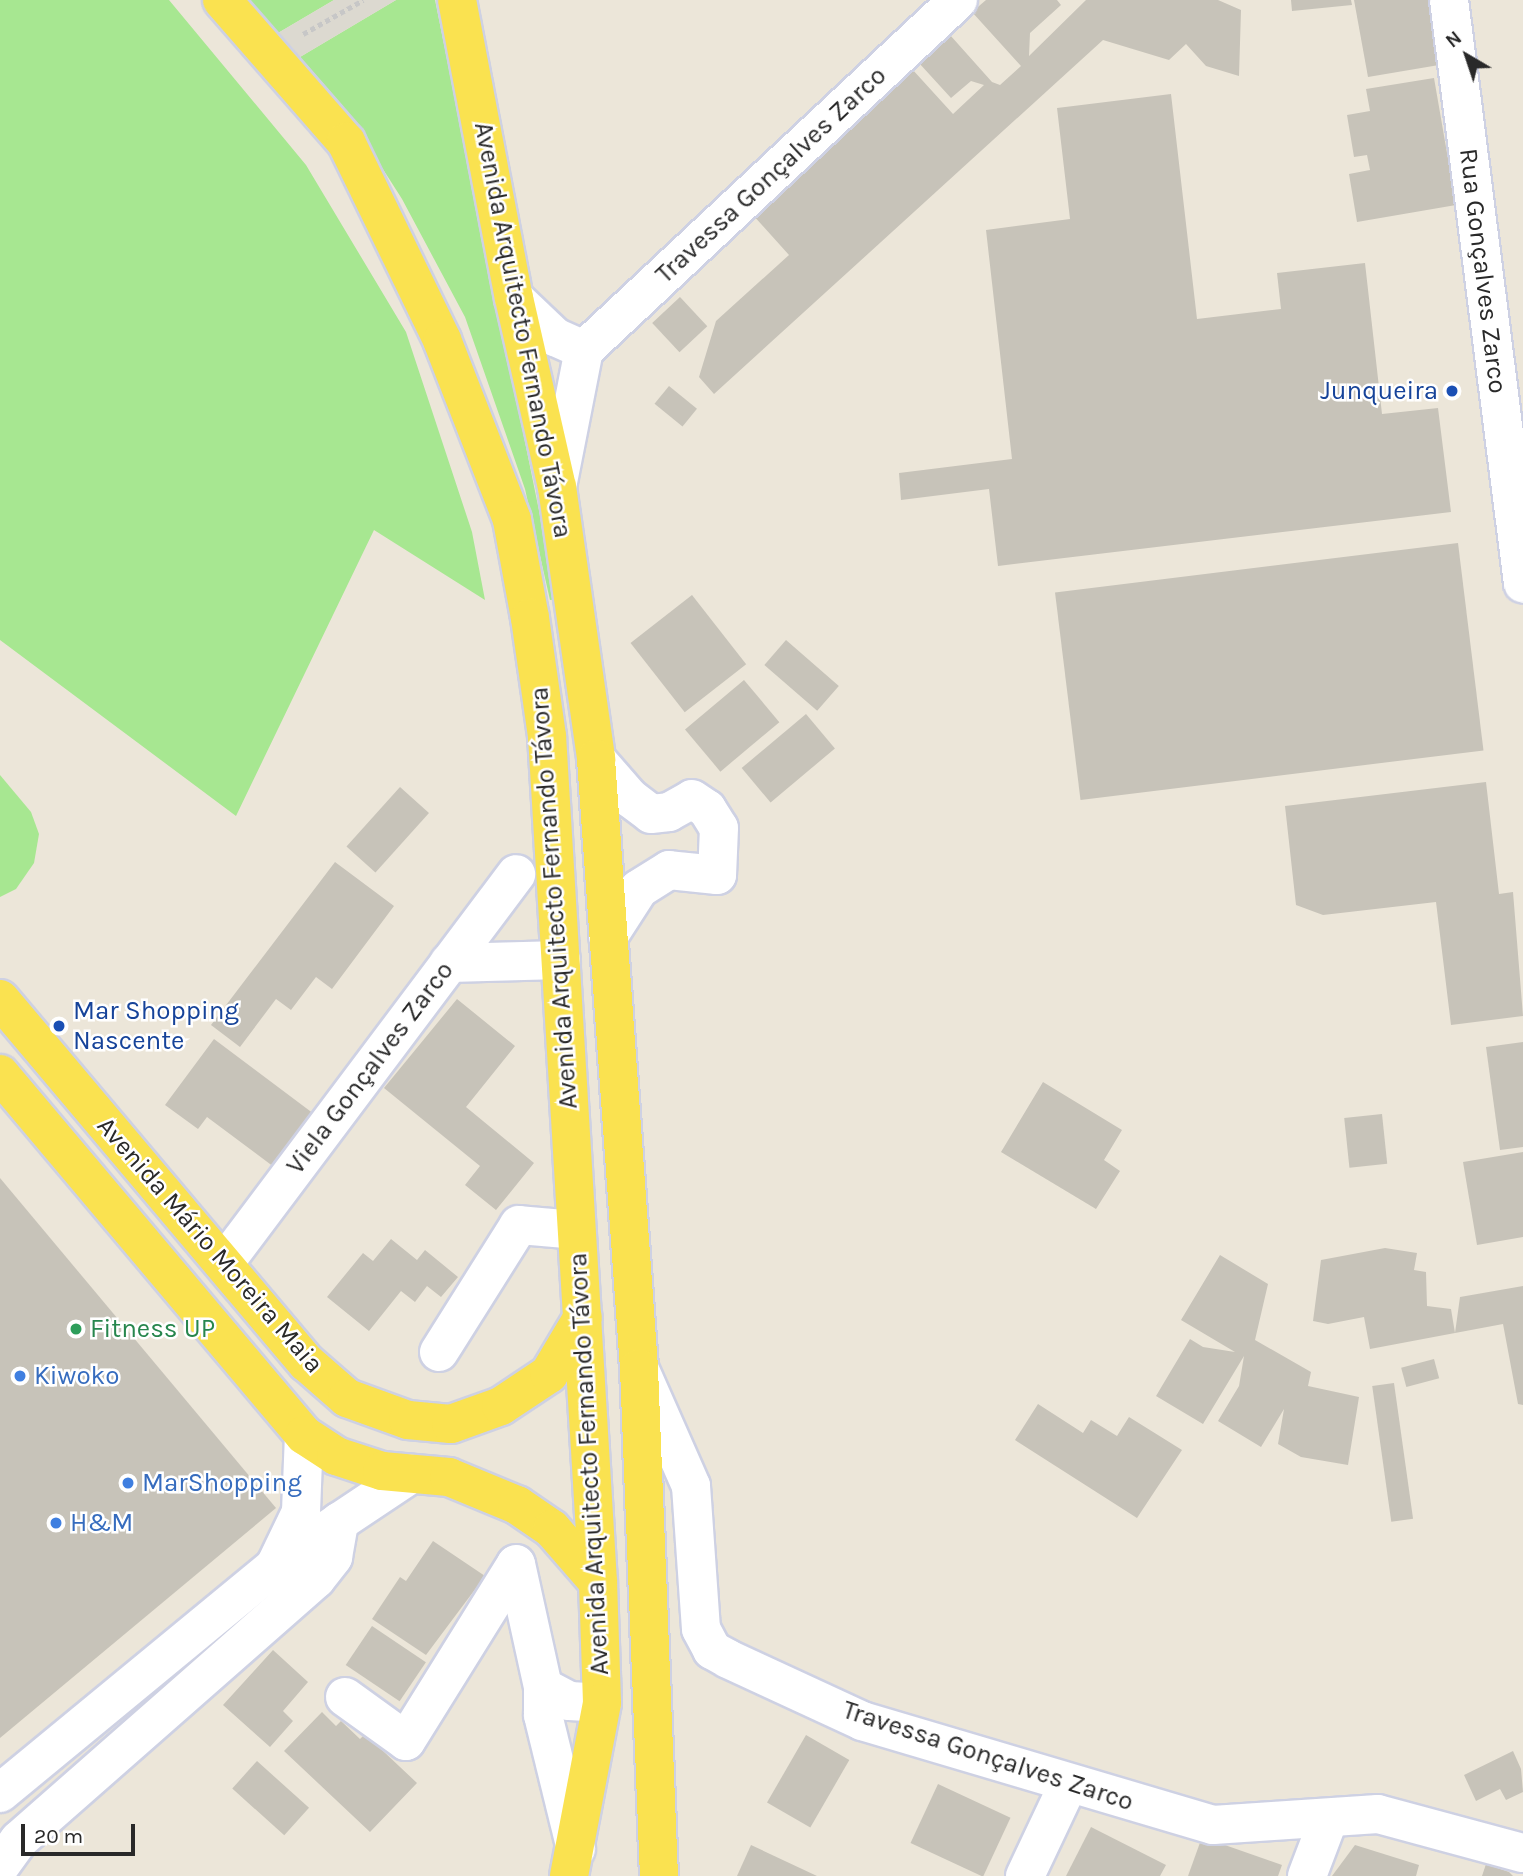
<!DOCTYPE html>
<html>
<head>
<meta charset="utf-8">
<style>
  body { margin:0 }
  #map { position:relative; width:1523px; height:1876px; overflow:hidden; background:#ece6d9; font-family:Karla,sans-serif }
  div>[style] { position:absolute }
  .green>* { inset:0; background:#a7e791 }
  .plaza>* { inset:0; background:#dcd9d0 }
  .building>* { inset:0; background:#c7c3b9; transform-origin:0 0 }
  .path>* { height:4.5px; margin-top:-2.25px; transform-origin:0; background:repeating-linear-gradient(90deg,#c7c7c7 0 5px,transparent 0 8.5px) }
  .roads { filter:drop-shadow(2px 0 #ced1e3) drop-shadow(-2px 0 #ced1e3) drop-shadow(0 2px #ced1e3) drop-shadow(0 -2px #ced1e3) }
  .minor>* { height:38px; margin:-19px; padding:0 19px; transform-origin:19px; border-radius:19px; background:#fff }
  .major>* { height:38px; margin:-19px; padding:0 19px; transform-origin:19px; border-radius:19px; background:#fae250 }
  .dots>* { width:19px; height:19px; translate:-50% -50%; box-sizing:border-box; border:4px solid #fff; border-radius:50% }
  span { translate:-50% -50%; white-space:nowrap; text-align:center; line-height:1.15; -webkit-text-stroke:5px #fff; paint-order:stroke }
  .street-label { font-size:26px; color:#292929 }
  .transit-label { font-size:26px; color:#164399 }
  .right { translate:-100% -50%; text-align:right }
  .left { translate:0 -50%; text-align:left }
  .leisure-label { font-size:26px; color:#27864d }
  .shop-label { font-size:26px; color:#366cbe }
  .north { position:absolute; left:1432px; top:21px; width:70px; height:70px; -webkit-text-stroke:5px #fff; paint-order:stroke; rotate:321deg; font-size:19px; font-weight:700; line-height:28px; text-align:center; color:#292929 }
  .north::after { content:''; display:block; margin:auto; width:24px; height:32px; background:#292929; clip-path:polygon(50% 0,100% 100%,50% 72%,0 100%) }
  .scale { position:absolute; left:21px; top:1824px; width:114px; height:32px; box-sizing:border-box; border:4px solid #292929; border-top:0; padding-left:9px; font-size:21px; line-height:24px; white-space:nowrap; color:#292929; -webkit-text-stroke:5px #fff; paint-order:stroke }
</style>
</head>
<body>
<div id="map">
  <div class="green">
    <i style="clip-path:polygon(0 0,169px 0,306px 165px,406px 332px,472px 532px,485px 600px,374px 530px,236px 816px,0 640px)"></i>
    <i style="clip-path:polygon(247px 0,334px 0,278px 33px)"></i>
    <i style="clip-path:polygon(396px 0,435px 0,557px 599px,550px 600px,525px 489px,465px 317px,402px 199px,342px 105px,300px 57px)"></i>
    <i style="clip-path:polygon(0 775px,31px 812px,39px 834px,34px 863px,16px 889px,0 897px)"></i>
  </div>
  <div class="plaza">
    <i style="clip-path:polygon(334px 0,396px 0,300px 57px,278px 33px)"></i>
  </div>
  <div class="building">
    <i style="clip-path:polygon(986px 0,1057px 0,1061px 5px,1030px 33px,1029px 56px,1086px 0,1218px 0,1241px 10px,1239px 76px,1206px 66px,1186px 44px,1169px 60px,1103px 40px,714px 394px,699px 377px,716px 321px,789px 255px,752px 214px,912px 69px,953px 114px,984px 85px,971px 81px,951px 98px,919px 63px,950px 35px,992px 82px,1000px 85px,1021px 66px,972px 12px)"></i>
    <i style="clip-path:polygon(1291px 0,1351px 0,1352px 5px,1292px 11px)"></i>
    <i style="clip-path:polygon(1354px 0,1428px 0,1439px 65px,1368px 77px)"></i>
    <i style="clip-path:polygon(1434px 78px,1456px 205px,1357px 222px,1349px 174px,1370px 170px,1367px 155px,1354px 157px,1347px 115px,1370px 111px,1366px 89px)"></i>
    <i style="clip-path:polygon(1171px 94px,1197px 319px,1281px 309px,1277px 273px,1365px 263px,1382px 414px,1438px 408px,1451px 512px,998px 566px,989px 489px,901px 500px,899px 473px,1012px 459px,986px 230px,1070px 219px,1057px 108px)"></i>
    <i style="left:680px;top:297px;width:40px;height:38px;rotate:47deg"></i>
    <i style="left:669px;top:386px;width:36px;height:23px;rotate:39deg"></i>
    <i style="left:1458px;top:543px;width:209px;height:406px;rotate:83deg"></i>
    <i style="left:692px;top:595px;width:88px;height:78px;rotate:52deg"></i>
    <i style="left:786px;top:640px;width:70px;height:33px;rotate:41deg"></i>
    <i style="left:744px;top:680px;width:55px;height:77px;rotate:50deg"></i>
    <i style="left:806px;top:714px;width:45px;height:84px;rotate:50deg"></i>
    <i style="clip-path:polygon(1486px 782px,1499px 894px,1513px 892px,1523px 1016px,1451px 1025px,1436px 902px,1323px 915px,1296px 905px,1285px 806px)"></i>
    <i style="left:400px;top:787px;width:39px;height:80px;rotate:42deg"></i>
    <i style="clip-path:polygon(335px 862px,394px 906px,332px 989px,316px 977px,291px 1010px,276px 999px,240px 1047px,211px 1025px)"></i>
    <i style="clip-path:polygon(457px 999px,515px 1046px,466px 1107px,534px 1163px,496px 1210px,465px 1185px,480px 1166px,384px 1088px)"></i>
    <i style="clip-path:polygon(214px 1039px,318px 1117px,278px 1170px,207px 1117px,198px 1129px,165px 1105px)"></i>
    <i style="clip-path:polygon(1523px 1042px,1523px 1147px,1500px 1150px,1486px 1047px)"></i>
    <i style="clip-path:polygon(1043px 1082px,1122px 1130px,1104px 1160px,1120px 1171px,1096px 1209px,1001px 1152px)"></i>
    <i style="left:1382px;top:1114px;width:50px;height:38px;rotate:84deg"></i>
    <i style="clip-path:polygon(1523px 1152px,1523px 1237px,1477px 1245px,1463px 1162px)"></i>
    <i style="clip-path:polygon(0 1178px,276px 1508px,0 1738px)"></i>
    <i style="clip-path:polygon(391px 1239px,417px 1260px,425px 1250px,458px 1277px,441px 1297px,427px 1286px,415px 1302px,401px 1291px,369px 1331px,327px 1297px,363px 1253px,373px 1261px)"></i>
    <i style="clip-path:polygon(1385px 1248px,1417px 1253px,1414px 1270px,1426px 1272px,1427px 1306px,1451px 1309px,1455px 1333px,1370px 1349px,1364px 1317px,1328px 1324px,1313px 1321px,1321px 1260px)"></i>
    <i style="clip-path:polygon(1220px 1255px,1268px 1284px,1255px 1340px,1311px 1372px,1308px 1386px,1359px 1397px,1348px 1465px,1301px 1457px,1278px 1444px,1284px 1409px,1261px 1447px,1218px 1421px,1239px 1386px,1244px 1356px,1203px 1424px,1156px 1396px,1190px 1339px,1203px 1347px,1235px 1352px,1181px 1320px)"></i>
    <i style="clip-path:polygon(1523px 1286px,1523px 1405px,1518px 1404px,1503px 1324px,1455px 1333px,1460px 1297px)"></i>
    <i style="left:1434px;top:1359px;width:20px;height:34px;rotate:75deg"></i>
    <i style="left:1394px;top:1383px;width:137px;height:22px;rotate:82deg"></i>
    <i style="clip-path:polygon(1038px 1404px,1083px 1433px,1091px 1420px,1117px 1436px,1129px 1417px,1182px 1450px,1137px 1518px,1015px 1440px)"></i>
    <i style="clip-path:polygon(433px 1541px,485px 1576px,426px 1655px,372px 1619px,400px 1577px,406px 1581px)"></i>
    <i style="left:372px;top:1626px;width:65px;height:47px;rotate:34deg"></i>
    <i style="clip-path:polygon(273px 1650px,308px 1682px,283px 1711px,293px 1721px,270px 1747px,223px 1705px)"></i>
    <i style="clip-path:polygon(322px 1712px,336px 1726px,341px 1721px,360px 1739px,365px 1734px,417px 1783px,370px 1832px,284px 1751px)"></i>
    <i style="left:806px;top:1735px;width:50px;height:78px;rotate:30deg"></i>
    <i style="clip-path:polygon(1513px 1751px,1521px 1769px,1523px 1792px,1506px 1800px,1500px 1789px,1476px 1801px,1464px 1775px)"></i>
    <i style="left:257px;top:1761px;width:70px;height:37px;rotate:42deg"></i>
    <i style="left:938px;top:1784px;width:80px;height:65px;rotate:25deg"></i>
    <i style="clip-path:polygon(1091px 1827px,1166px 1865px,1160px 1876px,1066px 1876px)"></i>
    <i style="clip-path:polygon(1202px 1837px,1282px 1865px,1278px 1876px,1188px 1876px)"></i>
    <i style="clip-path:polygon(751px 1845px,817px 1876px,737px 1876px)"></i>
    <i style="clip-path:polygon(1355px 1845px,1419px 1865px,1416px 1876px,1332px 1876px)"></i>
    <i style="clip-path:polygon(1486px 1864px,1509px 1872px,1513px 1876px,1482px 1876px)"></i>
  </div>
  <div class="path">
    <i style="left:303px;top:34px;width:69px;rotate:-29.5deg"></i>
  </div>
  <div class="roads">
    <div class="minor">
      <i style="left:1449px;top:0;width:588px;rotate:82.77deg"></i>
      <i style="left:514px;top:298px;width:57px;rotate:43.6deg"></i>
      <i style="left:555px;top:337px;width:32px;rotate:24deg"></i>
      <i style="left:557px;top:487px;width:140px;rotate:-78.9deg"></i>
      <i style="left:584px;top:350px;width:512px;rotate:-43.1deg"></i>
      <i style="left:596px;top:759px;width:52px;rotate:48.9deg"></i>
      <i style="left:630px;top:798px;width:26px;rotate:37deg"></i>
      <i style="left:651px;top:814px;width:18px;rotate:-6deg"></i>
      <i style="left:669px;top:812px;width:26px;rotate:-29deg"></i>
      <i style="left:692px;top:799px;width:18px;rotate:34deg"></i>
      <i style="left:707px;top:809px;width:22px;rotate:58deg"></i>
      <i style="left:719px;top:828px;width:47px;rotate:92.4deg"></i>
      <i style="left:717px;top:875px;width:48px;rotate:-174.1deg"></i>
      <i style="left:669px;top:870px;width:36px;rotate:148deg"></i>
      <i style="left:639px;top:889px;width:57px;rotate:122.9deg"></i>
      <i style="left:449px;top:963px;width:112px;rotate:-1.5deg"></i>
      <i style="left:225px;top:1262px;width:485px;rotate:-53.1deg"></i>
      <i style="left:439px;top:1352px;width:150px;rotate:-57.8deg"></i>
      <i style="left:519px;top:1225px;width:57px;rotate:5deg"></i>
      <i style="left:639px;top:1368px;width:129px;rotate:66.2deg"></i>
      <i style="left:691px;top:1486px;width:143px;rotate:86deg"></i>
      <i style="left:701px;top:1629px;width:24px;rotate:62deg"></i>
      <i style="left:712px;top:1650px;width:18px;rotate:29deg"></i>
      <i style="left:728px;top:1659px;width:148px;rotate:24.8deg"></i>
      <i style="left:862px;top:1721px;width:366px;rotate:16.5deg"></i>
      <i style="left:1213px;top:1825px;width:165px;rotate:-3.8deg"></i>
      <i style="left:1378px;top:1814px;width:150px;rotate:15.1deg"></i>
      <i style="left:276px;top:1564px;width:58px;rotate:-64.3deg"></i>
      <i style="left:301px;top:1512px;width:77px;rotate:-87.8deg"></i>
      <i style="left:543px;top:1687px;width:30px;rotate:28deg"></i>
      <i style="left:569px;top:1701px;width:33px;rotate:3deg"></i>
      <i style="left:345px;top:1697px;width:75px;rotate:35.8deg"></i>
      <i style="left:406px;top:1741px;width:208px;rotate:-58.1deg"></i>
      <i style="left:516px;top:1564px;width:126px;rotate:77.6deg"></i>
      <i style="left:543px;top:1687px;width:28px;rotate:90deg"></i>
      <i style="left:543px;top:1715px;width:138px;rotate:76.2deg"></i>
      <i style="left:0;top:1793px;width:357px;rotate:-39.5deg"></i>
      <i style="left:275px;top:1566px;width:78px;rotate:-34.5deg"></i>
      <i style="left:0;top:1866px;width:32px;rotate:-54deg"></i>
      <i style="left:19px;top:1840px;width:395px;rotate:-41.3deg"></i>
      <i style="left:316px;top:1579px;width:28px;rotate:-52deg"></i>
      <i style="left:333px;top:1557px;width:36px;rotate:-80deg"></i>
      <i style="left:339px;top:1522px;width:87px;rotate:-33.7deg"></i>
      <i style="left:1025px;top:1876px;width:101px;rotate:-64.7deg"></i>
      <i style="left:1307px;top:1876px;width:62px;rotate:-69.2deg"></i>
    </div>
    <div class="major">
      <i style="left:222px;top:0;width:189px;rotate:48.9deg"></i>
      <i style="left:346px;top:142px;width:220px;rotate:64.1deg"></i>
      <i style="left:442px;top:340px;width:193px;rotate:68.7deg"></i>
      <i style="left:512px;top:520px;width:100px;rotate:79.6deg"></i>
      <i style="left:530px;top:618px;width:119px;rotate:81.8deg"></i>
      <i style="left:547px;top:736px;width:848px;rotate:86.55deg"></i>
      <i style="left:598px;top:1582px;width:121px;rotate:88.1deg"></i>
      <i style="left:602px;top:1703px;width:176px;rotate:100.8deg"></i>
      <i style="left:457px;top:0;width:303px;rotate:79.2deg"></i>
      <i style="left:514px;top:298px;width:194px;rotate:77.2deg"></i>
      <i style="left:557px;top:487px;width:275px;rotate:81.8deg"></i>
      <i style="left:596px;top:759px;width:611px;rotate:85.96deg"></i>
      <i style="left:639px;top:1368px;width:508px;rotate:87.75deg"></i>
      <i style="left:0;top:999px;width:476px;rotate:49.9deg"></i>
      <i style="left:307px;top:1363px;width:53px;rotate:41.2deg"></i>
      <i style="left:347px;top:1398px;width:65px;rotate:19.8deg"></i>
      <i style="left:408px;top:1420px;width:43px;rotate:5.3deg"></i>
      <i style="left:451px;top:1424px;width:53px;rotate:-19.8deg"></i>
      <i style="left:501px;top:1406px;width:58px;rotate:-33.7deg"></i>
      <i style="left:549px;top:1374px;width:66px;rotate:-59.2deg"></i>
      <i style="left:0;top:1074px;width:472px;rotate:49.9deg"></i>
      <i style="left:304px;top:1435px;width:38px;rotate:33deg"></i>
      <i style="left:336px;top:1456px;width:48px;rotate:18.1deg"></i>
      <i style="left:382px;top:1471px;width:67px;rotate:5.1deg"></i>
      <i style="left:449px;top:1477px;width:74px;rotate:22.4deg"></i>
      <i style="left:517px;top:1505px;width:42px;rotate:34.4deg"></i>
      <i style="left:552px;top:1529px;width:70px;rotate:49deg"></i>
    </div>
  </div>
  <div class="dots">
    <i style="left:1452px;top:391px;background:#1a4fb4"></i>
    <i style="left:59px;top:1026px;background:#1a4fb4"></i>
    <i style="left:76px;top:1329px;background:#2e9e5b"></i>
    <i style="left:20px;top:1376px;background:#3f7fe0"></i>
    <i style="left:128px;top:1483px;background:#3f7fe0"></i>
    <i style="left:56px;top:1523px;background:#3f7fe0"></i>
  </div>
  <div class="street-label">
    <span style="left:771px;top:175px;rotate:-43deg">Travessa Gonçalves Zarco</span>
    <span style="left:1483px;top:271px;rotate:83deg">Rua Gonçalves Zarco</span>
    <span style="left:523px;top:330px;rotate:79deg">Avenida Arquitecto Fernando Távora</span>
    <span style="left:554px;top:898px;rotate:-94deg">Avenida Arquitecto Fernando Távora</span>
    <span style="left:370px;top:1068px;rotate:-53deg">Viela Gonçalves Zarco</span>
    <span style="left:210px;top:1245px;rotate:49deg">Avenida Mário Moreira Maia</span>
    <span style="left:589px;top:1464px;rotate:-93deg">Avenida Arquitecto Fernando Távora</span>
    <span style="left:988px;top:1756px;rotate:18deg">Travessa Gonçalves Zarco</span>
  </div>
  <div class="transit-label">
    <span class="right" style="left:1438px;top:391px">Junqueira</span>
    <span class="left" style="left:73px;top:1026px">Mar Shopping<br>Nascente</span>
  </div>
  <div class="leisure-label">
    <span class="left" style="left:90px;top:1329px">Fitness UP</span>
  </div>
  <div class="shop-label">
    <span class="left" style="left:34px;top:1376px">Kiwoko</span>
    <span class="left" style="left:142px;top:1483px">MarShopping</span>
    <span class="left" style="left:70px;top:1523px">H&amp;M</span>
  </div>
  <div class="north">N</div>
  <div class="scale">20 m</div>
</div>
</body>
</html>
